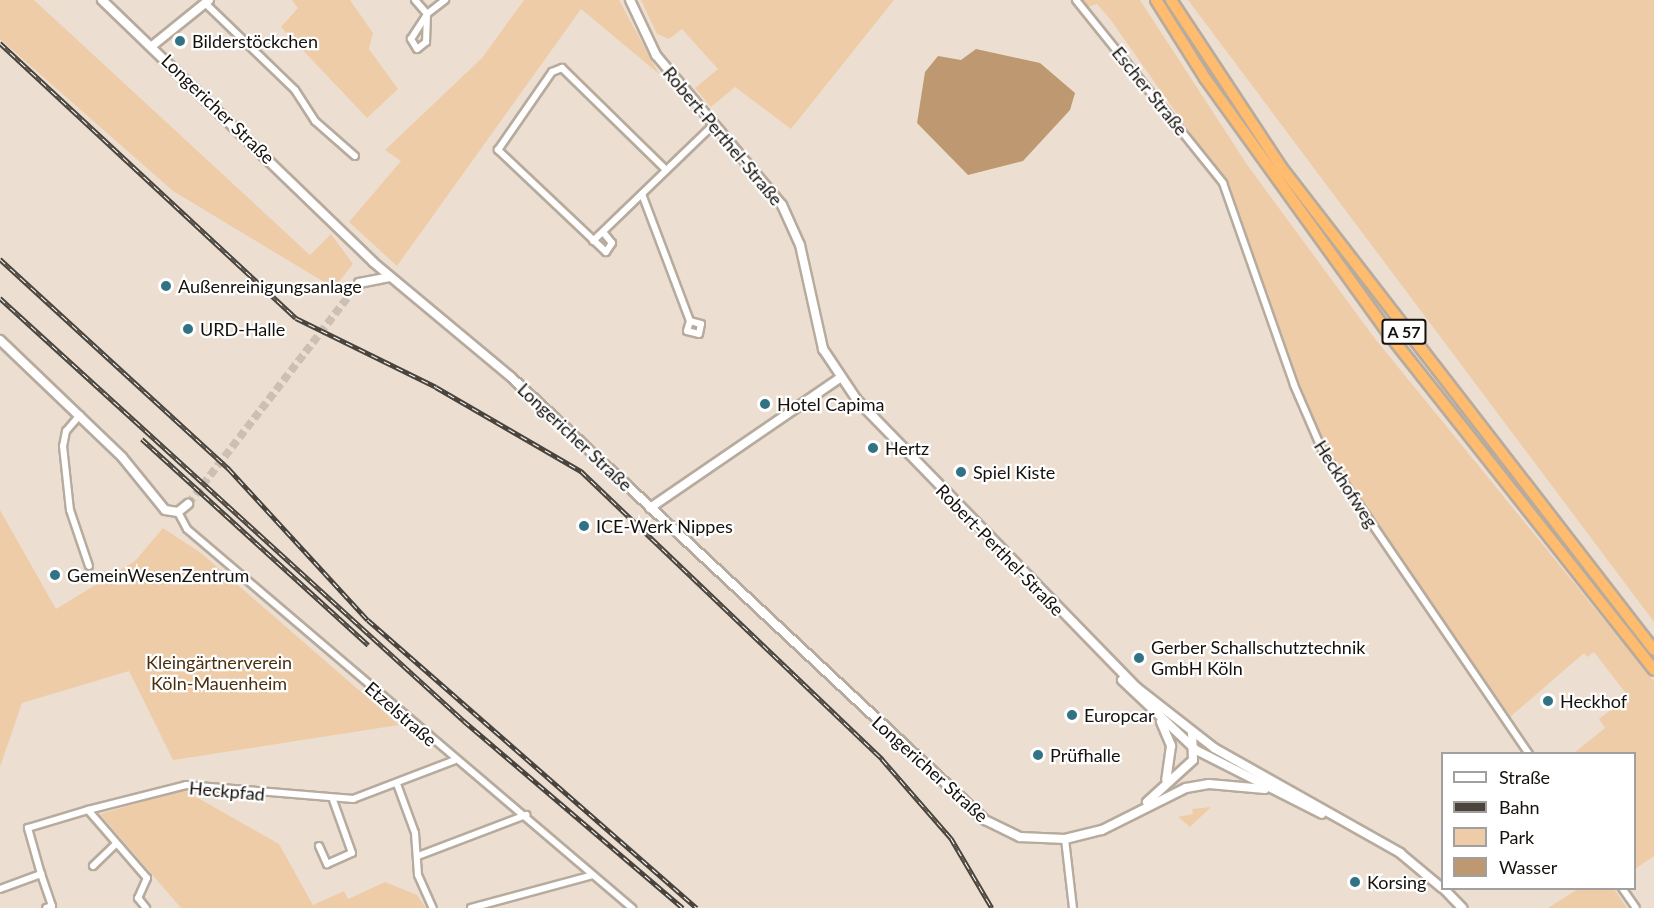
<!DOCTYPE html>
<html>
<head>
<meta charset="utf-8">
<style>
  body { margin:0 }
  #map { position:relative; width:1654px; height:908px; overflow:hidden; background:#ecdfd1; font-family:Lato,sans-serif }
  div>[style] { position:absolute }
  .green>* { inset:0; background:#eecca8 }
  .water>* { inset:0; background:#bd9870 }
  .tertiary-tunnel>* { height:8px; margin-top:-4px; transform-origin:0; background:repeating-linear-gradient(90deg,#ccc0b4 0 8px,transparent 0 12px) }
  .roads { filter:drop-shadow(2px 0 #b7ab9e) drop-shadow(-2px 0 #b7ab9e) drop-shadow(0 2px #b7ab9e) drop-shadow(0 -2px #b7ab9e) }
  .minor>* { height:6px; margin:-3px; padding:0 3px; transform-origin:3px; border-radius:3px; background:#fff }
  .tertiary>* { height:8px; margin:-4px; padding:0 4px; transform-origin:4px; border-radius:4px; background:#fff }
  .motorway>* { height:10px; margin:-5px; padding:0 5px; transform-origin:5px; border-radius:5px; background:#ffbc6e }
  .rail>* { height:4.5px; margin-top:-2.25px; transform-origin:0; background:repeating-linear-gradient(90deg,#fff 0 7px,#4a443d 0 14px); box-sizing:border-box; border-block:2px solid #4a443d }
  .dots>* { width:16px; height:16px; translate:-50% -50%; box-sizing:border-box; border:3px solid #fff; border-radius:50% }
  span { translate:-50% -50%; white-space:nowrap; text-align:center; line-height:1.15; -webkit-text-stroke:4.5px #fff; paint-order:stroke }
  .shield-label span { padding:2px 4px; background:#fff; border:2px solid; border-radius:4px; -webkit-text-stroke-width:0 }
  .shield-label { font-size:16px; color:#15110d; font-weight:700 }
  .poi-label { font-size:18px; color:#15110d }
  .left { translate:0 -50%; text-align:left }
  .street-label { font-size:18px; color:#15110d }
  .park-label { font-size:18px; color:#4a300f }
  .legend { position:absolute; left:1441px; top:752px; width:195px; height:138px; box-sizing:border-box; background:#fff; border:2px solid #a1a09e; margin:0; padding:8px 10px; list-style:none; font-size:18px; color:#15110d }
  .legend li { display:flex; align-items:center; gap:12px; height:30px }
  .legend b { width:30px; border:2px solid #a1a09e }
</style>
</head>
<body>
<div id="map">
  <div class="green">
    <i style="clip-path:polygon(0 0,34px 0,310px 255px,331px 234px,353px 264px,334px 288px,173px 191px,0 39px)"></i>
    <i style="clip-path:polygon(292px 0,350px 0,373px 33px,369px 49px,398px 89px,367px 118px,281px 27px,298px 8px)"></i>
    <i style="clip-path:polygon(524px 0,619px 0,659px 74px,581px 9px,397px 266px,349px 222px,401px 161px,385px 150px,482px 58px)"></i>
    <i style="clip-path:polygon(641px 0,894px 0,791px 129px,735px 87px,711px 107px,695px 88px,718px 69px,682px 29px,669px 39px,657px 34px)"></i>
    <i style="clip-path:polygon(1082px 0,1140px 0,1248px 166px,1376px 340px,1654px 681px,1654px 856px,1635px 869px,1634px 754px,1574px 753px,1605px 728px,1599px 719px,1628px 696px,1594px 652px,1587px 657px,1584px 653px,1510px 717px,1327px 450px,1298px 385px,1225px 182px,1110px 19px,1097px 4px,1088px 7px)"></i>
    <i style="clip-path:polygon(1188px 0,1654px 0,1654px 622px)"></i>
    <i style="clip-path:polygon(0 510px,56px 609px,135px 561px,163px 528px,201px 553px,399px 725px,173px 760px,129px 671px,22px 703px,0 767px)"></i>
    <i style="clip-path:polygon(184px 790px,279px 844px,313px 905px,344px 891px,348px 899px,385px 882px,417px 895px,426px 908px,181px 908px,100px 814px)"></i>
    <i style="clip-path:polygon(1211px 807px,1190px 827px,1178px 817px,1193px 814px,1192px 809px)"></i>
    <i style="clip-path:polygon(1578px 889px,1614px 889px,1627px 908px,1548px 908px)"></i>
  </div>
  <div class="water">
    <i style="clip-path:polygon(976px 49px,1040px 63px,1075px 93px,1070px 110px,1023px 161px,968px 175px,917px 123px,925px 72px,938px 56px,961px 60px)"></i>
  </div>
  <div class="tertiary-tunnel">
    <i style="left:188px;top:504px;width:279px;rotate:-52.3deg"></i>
  </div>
  <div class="roads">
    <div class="minor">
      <i style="left:415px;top:0;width:18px;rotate:49deg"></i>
      <i style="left:427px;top:14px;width:23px;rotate:-38deg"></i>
      <i style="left:1076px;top:0;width:235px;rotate:51.2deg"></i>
      <i style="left:1223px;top:183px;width:214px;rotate:70.6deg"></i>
      <i style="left:1294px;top:385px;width:73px;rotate:66.6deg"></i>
      <i style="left:1323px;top:452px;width:366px;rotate:55.7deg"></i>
      <i style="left:205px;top:3px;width:125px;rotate:44deg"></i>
      <i style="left:295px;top:90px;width:37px;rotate:57deg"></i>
      <i style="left:315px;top:121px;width:53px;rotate:41.2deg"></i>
      <i style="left:427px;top:14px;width:28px;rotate:92deg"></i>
      <i style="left:426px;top:42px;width:11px;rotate:142deg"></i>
      <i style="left:417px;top:49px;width:12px;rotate:-121deg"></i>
      <i style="left:411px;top:39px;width:30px;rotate:-57deg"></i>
      <i style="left:642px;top:194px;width:136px;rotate:69.3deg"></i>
      <i style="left:690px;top:321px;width:10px;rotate:107deg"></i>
      <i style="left:687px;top:331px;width:12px;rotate:14deg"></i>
      <i style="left:699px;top:334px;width:10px;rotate:-79deg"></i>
      <i style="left:701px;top:324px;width:11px;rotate:-165deg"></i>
      <i style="left:603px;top:232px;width:14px;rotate:51deg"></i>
      <i style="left:612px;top:243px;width:11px;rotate:124deg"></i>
      <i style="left:606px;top:252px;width:149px;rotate:-136.6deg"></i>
      <i style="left:498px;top:150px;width:95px;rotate:-55.3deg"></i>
      <i style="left:552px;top:72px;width:11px;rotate:-22deg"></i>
      <i style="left:562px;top:68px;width:146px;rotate:44.4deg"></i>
      <i style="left:593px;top:241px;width:168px;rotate:-44deg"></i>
      <i style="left:80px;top:415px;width:21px;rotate:131deg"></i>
      <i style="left:66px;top:431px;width:15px;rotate:101deg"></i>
      <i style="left:63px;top:446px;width:64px;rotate:83.8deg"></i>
      <i style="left:70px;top:510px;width:59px;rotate:71.3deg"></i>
      <i style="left:178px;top:512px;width:19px;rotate:62deg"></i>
      <i style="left:187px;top:529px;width:585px;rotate:40.42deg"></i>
      <i style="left:397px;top:784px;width:52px;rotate:69.8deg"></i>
      <i style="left:415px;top:833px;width:42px;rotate:85.9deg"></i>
      <i style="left:418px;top:875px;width:36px;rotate:66deg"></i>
      <i style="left:88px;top:810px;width:90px;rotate:49.1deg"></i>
      <i style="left:147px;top:878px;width:22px;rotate:114deg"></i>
      <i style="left:138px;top:898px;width:13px;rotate:51deg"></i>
      <i style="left:1065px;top:839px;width:69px;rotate:83.4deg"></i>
      <i style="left:319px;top:846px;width:20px;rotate:66deg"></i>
      <i style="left:327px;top:864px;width:27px;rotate:-24deg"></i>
      <i style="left:352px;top:853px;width:56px;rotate:-109.7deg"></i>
      <i style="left:418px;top:856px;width:116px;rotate:-20.8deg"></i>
      <i style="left:93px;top:866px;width:30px;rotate:-44deg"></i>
      <i style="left:41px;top:874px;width:34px;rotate:71deg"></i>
      <i style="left:52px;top:906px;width:6px;rotate:162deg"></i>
      <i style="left:1622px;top:888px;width:24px;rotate:55deg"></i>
      <i style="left:0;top:889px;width:44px;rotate:-20.1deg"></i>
      <i style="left:41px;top:874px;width:48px;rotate:-105.8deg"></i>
      <i style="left:28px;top:828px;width:63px;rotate:-16.7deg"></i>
      <i style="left:88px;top:810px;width:101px;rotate:-14.3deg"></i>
      <i style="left:186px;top:785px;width:168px;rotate:4.8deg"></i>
      <i style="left:353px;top:799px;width:109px;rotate:-20.9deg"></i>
      <i style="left:471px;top:908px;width:126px;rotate:-15.1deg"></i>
    </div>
    <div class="tertiary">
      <i style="left:102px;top:0;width:377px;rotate:44deg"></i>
      <i style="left:373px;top:262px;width:180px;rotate:39.8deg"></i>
      <i style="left:511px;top:377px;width:649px;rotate:43.06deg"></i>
      <i style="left:985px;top:820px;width:39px;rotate:26deg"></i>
      <i style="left:1020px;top:837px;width:45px;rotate:2.5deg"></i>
      <i style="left:1065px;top:839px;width:38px;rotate:-14deg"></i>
      <i style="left:1102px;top:830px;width:94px;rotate:-26.6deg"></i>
      <i style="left:1186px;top:788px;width:23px;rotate:-10deg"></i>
      <i style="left:1209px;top:784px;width:56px;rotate:5.1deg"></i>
      <i style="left:630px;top:0;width:61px;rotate:64.7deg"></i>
      <i style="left:656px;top:55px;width:196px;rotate:50deg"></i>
      <i style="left:782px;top:205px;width:44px;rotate:65.8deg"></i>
      <i style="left:800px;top:245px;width:107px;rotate:77.5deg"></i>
      <i style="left:823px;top:349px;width:61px;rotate:56.3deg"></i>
      <i style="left:857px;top:400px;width:400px;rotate:45.8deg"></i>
      <i style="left:1136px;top:687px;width:99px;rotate:38deg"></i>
      <i style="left:1214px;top:748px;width:214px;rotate:29.4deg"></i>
      <i style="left:1400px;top:853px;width:55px;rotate:39.8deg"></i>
      <i style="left:152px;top:46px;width:73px;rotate:-38.9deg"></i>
      <i style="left:359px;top:283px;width:31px;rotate:-11deg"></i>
      <i style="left:0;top:340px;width:169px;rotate:43.8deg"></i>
      <i style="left:122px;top:457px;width:68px;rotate:50.9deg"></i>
      <i style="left:165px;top:510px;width:13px;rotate:9deg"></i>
      <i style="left:178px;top:512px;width:13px;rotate:-39deg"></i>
      <i style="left:650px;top:508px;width:230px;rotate:-34.4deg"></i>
      <i style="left:1122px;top:680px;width:102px;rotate:43.4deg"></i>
      <i style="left:1196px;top:750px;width:141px;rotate:26.9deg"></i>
      <i style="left:1161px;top:722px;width:26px;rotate:67deg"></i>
      <i style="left:1171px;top:746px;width:34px;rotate:98deg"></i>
      <i style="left:1147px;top:802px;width:62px;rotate:-42.4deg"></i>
      <i style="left:1193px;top:760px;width:28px;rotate:-92deg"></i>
      <i style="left:1443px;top:888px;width:28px;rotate:46deg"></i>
    </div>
    <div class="motorway">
      <i style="left:1156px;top:0;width:92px;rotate:57.9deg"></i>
      <i style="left:1205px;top:78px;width:314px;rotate:54.3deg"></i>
      <i style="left:1388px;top:333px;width:429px;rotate:51.7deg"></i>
      <i style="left:1171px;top:0;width:200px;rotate:56.6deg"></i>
      <i style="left:1281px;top:167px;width:610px;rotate:52.32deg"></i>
    </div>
  </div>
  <div class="rail">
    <i style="left:0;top:43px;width:404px;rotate:42.9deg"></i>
    <i style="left:296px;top:318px;width:156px;rotate:26.2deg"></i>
    <i style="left:436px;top:387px;width:168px;rotate:30.1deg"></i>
    <i style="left:581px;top:471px;width:417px;rotate:43.7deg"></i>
    <i style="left:882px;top:759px;width:105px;rotate:48.9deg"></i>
    <i style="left:951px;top:838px;width:81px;rotate:59.6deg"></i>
    <i style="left:0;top:259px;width:311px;rotate:42.5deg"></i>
    <i style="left:229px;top:469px;width:205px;rotate:47.4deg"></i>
    <i style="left:368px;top:620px;width:437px;rotate:41.2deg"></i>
    <i style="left:0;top:298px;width:628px;rotate:42.35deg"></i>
    <i style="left:464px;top:721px;width:288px;rotate:40.5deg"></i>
    <i style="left:142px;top:439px;width:306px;rotate:42.3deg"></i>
  </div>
  <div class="dots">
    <i style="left:180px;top:41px;background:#317385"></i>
    <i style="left:166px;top:286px;background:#317385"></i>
    <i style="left:188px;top:329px;background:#317385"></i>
    <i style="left:765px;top:404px;background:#317385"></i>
    <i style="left:873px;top:448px;background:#317385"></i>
    <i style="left:961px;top:472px;background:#317385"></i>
    <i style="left:584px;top:526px;background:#317385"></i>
    <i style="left:55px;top:575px;background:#317385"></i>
    <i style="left:1139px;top:658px;background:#317385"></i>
    <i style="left:1548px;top:701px;background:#317385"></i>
    <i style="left:1072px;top:715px;background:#317385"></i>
    <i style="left:1038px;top:755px;background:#317385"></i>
    <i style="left:1355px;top:882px;background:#317385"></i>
  </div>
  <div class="shield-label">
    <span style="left:1404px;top:332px">A 57</span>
  </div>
  <div class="poi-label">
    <span class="left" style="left:192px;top:41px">Bilderstöckchen</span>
    <span class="left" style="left:178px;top:286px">Außenreinigungsanlage</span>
    <span class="left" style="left:200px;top:329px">URD-Halle</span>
    <span class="left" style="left:777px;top:404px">Hotel Capima</span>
    <span class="left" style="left:885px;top:448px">Hertz</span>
    <span class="left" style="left:973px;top:472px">Spiel Kiste</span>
    <span class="left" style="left:596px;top:526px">ICE-Werk Nippes</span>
    <span class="left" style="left:67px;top:575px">GemeinWesenZentrum</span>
    <span class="left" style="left:1151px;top:658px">Gerber Schallschutztechnik<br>GmbH Köln</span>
    <span class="left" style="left:1560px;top:701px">Heckhof</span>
    <span class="left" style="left:1084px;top:715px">Europcar</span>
    <span class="left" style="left:1050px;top:755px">Prüfhalle</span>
    <span class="left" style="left:1367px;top:882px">Korsing</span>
  </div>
  <div class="street-label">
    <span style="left:1150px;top:91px;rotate:51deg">Escher Straße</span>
    <span style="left:218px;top:109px;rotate:44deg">Longericher Straße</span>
    <span style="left:723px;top:136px;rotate:50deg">Robert-Perthel-Straße</span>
    <span style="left:575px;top:437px;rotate:43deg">Longericher Straße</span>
    <span style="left:1346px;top:484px;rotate:57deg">Heckhofweg</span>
    <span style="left:1000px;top:550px;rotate:46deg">Robert-Perthel-Straße</span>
    <span style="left:401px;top:714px;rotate:41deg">Etzelstraße</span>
    <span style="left:930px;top:769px;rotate:42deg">Longericher Straße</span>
    <span style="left:227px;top:791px;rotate:5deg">Heckpfad</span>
  </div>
  <div class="park-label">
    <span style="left:219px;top:673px">Kleingärtnerverein<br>Köln-Mauenheim</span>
  </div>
  <ul class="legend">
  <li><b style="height:8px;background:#fff"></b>Straße</li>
  <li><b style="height:8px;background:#4a443d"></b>Bahn</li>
  <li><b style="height:16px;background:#eecca8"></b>Park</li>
  <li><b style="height:16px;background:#bd9870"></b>Wasser</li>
  </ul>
</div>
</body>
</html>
